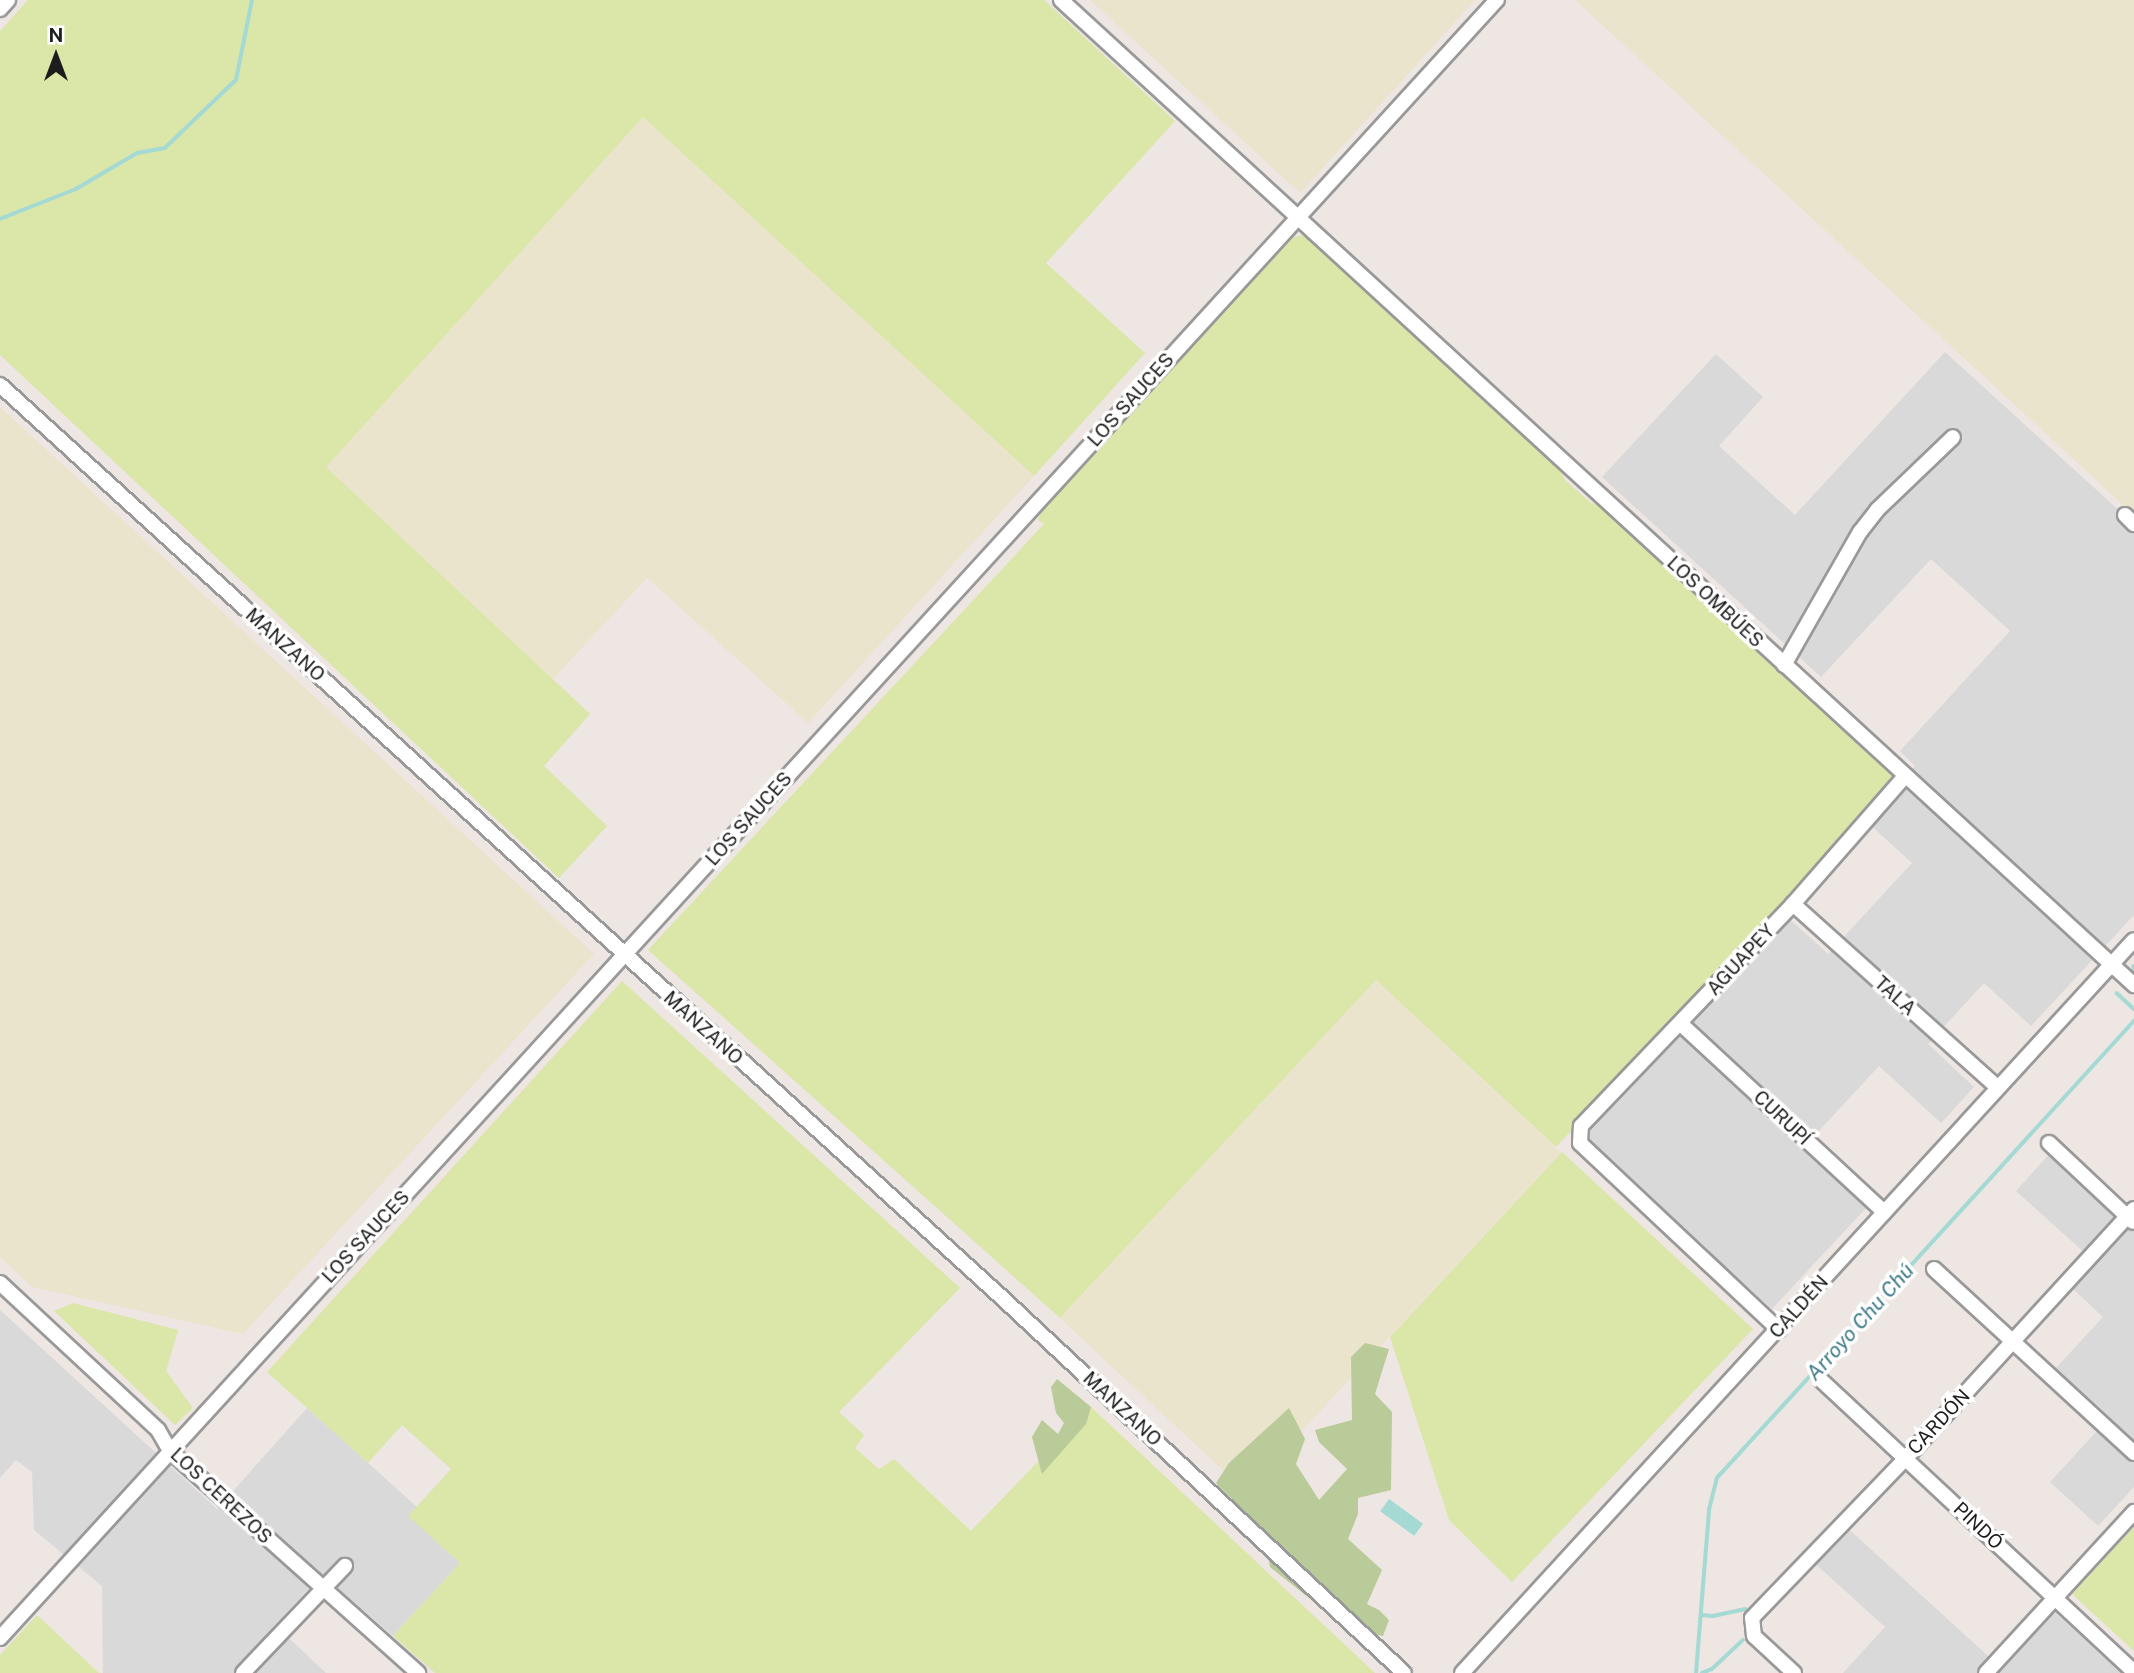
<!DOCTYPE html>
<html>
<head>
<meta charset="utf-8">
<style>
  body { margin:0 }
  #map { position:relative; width:2134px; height:1673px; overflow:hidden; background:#ede6e2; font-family:"Public Sans",sans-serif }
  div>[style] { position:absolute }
  .residential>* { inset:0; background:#dad9d9 }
  .farmland>* { inset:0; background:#ebe4cd; transform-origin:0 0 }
  .grass>* { inset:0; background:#dbe6a9 }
  .forest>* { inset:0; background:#b8cb98 }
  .water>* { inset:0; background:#a4d9d4; transform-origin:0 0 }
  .stream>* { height:3.5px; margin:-1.75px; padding:0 1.75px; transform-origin:1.75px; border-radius:1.75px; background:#a4d9d4 }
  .roads { filter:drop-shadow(2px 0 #999) drop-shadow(-2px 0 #999) drop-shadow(0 2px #999) drop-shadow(0 -2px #999) }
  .street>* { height:14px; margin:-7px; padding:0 7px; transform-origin:7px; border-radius:7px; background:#fff }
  span { translate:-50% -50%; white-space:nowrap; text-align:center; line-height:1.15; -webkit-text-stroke:7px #fff; paint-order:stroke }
  .street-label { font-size:19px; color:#1c1c1c }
  .water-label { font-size:21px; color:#417c89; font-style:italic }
  .north { position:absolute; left:21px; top:21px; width:70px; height:70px; -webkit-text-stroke:5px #fff; paint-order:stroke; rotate:0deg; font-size:19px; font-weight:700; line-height:28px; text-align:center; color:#1c1c1c }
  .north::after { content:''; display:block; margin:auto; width:24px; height:32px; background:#1c1c1c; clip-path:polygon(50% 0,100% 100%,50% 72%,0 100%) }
</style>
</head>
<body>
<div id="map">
  <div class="residential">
    <i style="clip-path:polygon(1945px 352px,2134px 524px,2134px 915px,2031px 1026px,1984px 983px,1928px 1044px,1974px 1087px,1941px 1123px,1879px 1066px,1803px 1148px,1867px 1207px,1772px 1309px,1580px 1134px,1783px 913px,1828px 954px,1912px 863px,1865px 820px,1915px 766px,1900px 751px,2010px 631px,1931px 559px,1821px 677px,1602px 477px,1716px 354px,1763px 397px,1719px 446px,1795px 515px)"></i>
    <i style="clip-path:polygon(2051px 1152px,2134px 1228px,2134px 1487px,2098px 1526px,2050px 1482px,2110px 1417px,2056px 1368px,2103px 1317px,2072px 1288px,2096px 1263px,2016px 1191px)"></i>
    <i style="clip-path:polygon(0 1310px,217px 1509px,307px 1408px,417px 1507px,409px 1516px,460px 1563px,393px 1636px,322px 1574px,275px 1625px,326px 1673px,103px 1673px,102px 1586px,34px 1530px,32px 1472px,16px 1460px,0 1478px)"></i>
    <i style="clip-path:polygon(1842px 1523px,1998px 1665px,2050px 1608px,2122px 1673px,1843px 1673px,1885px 1627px,1809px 1558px)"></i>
  </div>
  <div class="farmland">
    <i style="clip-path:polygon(1090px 0,1475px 0,1300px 193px)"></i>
    <i style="clip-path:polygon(1575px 0,2134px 0,2134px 515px)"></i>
    <i style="clip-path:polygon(643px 117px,1034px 476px,808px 723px,647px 578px,553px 679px,325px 467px)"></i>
    <i style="clip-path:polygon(0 407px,594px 954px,243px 1334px,32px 1287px,0 1257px)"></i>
    <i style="left:1376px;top:980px;width:253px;height:463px;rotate:43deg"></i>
  </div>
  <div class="grass">
    <i style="clip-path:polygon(28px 0,1044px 0,1175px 121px,1046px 263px,1145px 353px,1034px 476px,643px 117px,326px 467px,590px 714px,544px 766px,607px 826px,559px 878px,0 355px,0 31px)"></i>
    <i style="clip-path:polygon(1303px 235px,1554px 460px,1565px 480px,1591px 503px,1600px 505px,1899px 779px,1556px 1147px,1376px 980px,1060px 1318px,648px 950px,1044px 524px,1038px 520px,1048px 498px,1284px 240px)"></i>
    <i style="clip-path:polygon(622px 981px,960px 1288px,839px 1412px,864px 1435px,855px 1448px,879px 1469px,894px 1459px,971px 1531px,1091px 1407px,1375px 1673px,435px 1673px,393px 1636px,460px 1563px,408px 1516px,451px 1469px,402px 1425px,368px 1463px,267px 1372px)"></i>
    <i style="clip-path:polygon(1562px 1152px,1753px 1329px,1512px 1582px,1449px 1520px,1390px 1337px)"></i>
    <i style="clip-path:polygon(73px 1303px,178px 1330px,166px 1371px,193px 1408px,175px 1425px,54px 1311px)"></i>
    <i style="clip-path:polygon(2134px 1527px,2134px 1651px,2072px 1594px)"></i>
    <i style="clip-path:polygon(37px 1615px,99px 1673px,0 1673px,0 1655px)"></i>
  </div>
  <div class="forest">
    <i style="clip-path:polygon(1365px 1343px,1389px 1349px,1375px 1394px,1392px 1412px,1391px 1490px,1358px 1498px,1358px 1514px,1348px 1539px,1382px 1570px,1367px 1604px,1379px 1610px,1389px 1620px,1383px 1636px,1348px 1629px,1270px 1567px,1263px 1530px,1216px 1483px,1229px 1463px,1289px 1408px,1305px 1439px,1296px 1464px,1319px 1500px,1347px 1469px,1319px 1442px,1315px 1430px,1352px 1420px,1351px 1357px)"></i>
    <i style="clip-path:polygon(1057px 1379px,1091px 1407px,1086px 1424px,1042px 1474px,1032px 1437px,1042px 1420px,1058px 1434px,1064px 1423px,1056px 1413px,1051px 1387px)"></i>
  </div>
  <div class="water">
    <i style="left:1389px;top:1499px;width:42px;height:15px;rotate:36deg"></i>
  </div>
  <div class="stream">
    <i style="left:0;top:219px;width:82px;rotate:-21.5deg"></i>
    <i style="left:76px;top:189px;width:71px;rotate:-30.5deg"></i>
    <i style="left:137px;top:153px;width:28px;rotate:-10deg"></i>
    <i style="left:165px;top:148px;width:98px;rotate:-43.8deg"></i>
    <i style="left:236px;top:80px;width:82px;rotate:-78.7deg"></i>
    <i style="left:2134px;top:966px;width:7px;rotate:90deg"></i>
    <i style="left:2117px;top:993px;width:23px;rotate:43deg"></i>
    <i style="left:1701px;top:1615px;width:12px;rotate:5deg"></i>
    <i style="left:1713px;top:1616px;width:33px;rotate:-12deg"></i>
    <i style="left:1696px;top:1673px;width:164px;rotate:-85.4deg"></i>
    <i style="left:1709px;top:1510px;width:33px;rotate:-76deg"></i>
    <i style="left:1717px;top:1478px;width:619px;rotate:-47.62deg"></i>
    <i style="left:1702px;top:1673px;width:11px;rotate:-22deg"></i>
    <i style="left:1712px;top:1669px;width:42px;rotate:-43.1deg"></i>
  </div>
  <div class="roads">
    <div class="street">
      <i style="left:1061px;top:0;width:1457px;rotate:42.55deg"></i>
      <i style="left:0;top:9px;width:12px;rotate:-48deg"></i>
      <i style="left:0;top:385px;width:1350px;rotate:42.33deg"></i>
      <i style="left:998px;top:1294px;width:555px;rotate:43.03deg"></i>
      <i style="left:2125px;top:515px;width:13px;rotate:45deg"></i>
      <i style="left:1784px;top:665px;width:153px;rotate:-60.3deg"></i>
      <i style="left:1860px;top:532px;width:28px;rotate:-52deg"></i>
      <i style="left:1877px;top:510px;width:105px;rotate:-43.8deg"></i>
      <i style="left:1793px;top:904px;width:275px;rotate:41.9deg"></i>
      <i style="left:1681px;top:1024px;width:277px;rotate:42.8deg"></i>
      <i style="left:2049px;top:1143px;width:115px;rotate:43.2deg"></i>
      <i style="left:1934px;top:1269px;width:272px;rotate:42.6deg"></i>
      <i style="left:0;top:1283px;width:216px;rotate:42.9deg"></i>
      <i style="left:158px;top:1430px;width:24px;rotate:60deg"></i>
      <i style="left:170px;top:1451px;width:333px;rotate:41.8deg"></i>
      <i style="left:1779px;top:1330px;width:273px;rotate:-136.8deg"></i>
      <i style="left:1580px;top:1143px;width:17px;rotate:-87deg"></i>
      <i style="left:1581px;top:1126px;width:307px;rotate:-46.3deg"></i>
      <i style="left:1793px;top:904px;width:170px;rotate:-48.8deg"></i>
      <i style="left:1822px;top:1381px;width:427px;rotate:43deg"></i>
      <i style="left:0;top:1638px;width:2219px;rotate:-47.58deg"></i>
      <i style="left:243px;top:1673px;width:148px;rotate:-46.4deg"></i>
      <i style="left:1462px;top:1673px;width:994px;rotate:-47.49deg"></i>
      <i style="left:1794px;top:1673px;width:54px;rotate:-137.2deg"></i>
      <i style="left:1754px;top:1636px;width:18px;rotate:-96deg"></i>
      <i style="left:1752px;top:1618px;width:221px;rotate:-46.1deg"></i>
      <i style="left:1905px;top:1459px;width:339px;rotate:-47.5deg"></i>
      <i style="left:1986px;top:1673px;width:219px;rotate:-47.4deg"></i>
    </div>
  </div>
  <div class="street-label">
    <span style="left:1131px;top:400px;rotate:-48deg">LOS SAUCES</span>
    <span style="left:1715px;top:602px;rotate:43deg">LOS OMBÚES</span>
    <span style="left:285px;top:645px;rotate:42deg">MANZANO</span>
    <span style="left:749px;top:819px;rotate:-48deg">LOS SAUCES</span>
    <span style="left:1741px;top:960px;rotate:-47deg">AGUAPEY</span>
    <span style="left:1895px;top:996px;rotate:42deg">TALA</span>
    <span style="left:703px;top:1028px;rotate:42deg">MANZANO</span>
    <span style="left:1782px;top:1118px;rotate:43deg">CURUPÍ</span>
    <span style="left:366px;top:1237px;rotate:-47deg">LOS SAUCES</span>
    <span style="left:1799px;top:1307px;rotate:-48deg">CALDÉN</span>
    <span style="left:1122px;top:1409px;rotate:43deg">MANZANO</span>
    <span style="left:1939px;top:1422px;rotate:-47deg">CARDÓN</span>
    <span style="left:221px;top:1496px;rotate:43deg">LOS CEREZOS</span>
    <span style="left:1978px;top:1526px;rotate:43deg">PINDÓ</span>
  </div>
  <div class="water-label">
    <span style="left:1860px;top:1322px;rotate:-48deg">Arroyo Chu Chú</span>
  </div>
  <div class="north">N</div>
</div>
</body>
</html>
